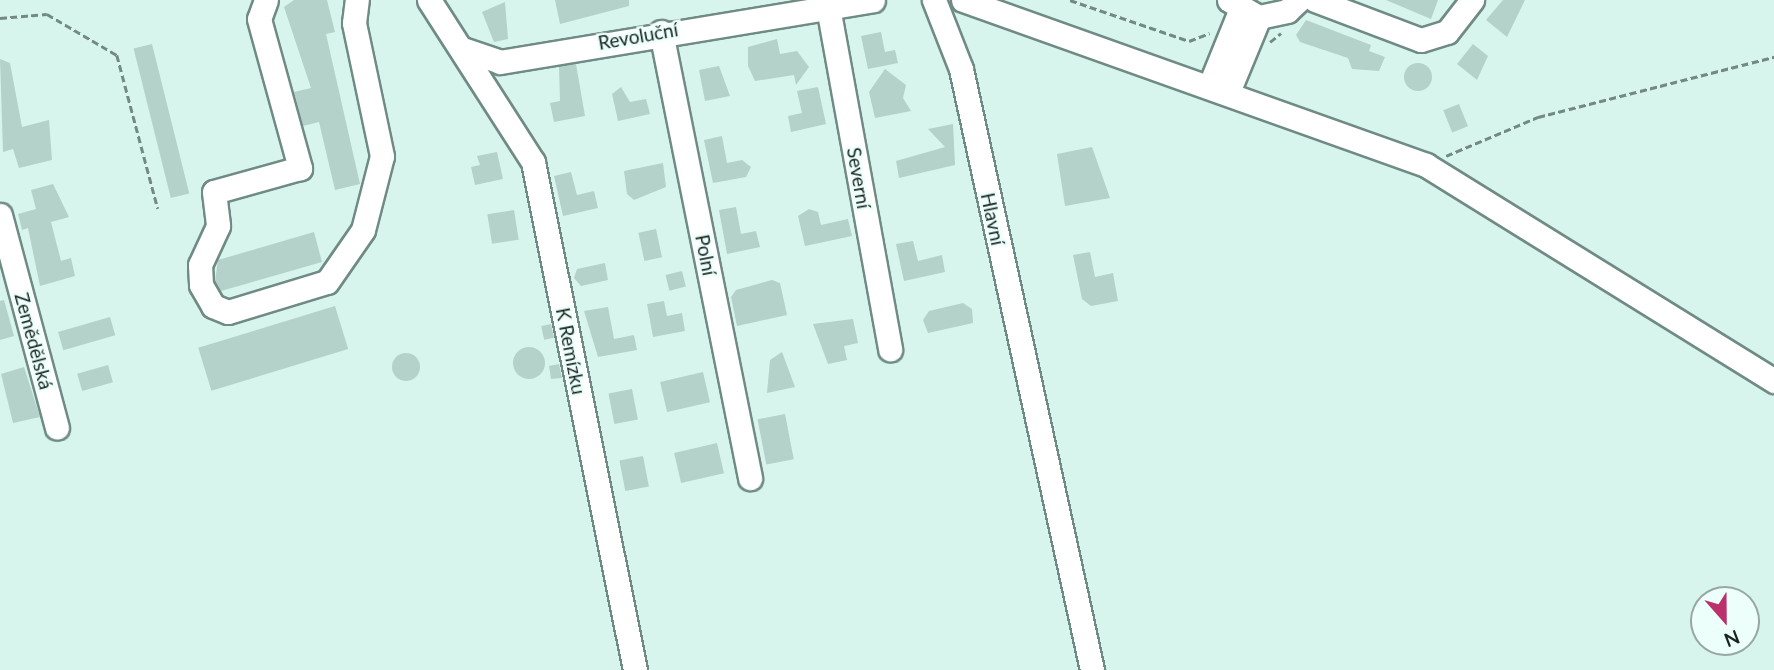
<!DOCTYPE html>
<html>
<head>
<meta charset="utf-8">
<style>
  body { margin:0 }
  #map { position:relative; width:1774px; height:670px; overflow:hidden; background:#d7f5ed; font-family:Lato,sans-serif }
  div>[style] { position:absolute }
  .building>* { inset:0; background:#b4d1ca; transform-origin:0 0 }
  .round { border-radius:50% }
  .path>* { height:2.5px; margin-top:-1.25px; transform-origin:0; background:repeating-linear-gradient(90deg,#758984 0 7px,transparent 0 10.5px) }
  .roads { filter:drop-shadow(2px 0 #708b85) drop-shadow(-2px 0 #708b85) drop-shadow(0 2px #708b85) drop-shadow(0 -2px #708b85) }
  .minor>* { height:23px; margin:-11.5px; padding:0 11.5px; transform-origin:11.5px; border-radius:11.5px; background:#fff }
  span { translate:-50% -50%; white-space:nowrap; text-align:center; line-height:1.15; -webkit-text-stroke:5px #edfffa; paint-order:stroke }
  .street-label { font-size:19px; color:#182421 }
  .north { position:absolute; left:1690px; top:586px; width:70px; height:70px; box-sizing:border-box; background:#edfffa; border:2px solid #98a7a3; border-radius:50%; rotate:159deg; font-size:19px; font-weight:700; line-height:28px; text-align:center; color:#182421 }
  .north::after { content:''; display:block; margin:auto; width:24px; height:32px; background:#ba316c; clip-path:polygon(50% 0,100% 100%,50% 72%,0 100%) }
</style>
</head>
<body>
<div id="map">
  <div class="building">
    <i style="clip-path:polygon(294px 0,327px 0,335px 32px,326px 34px,360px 184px,335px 190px,319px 122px,303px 126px,294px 92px,311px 88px,284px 7px)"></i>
    <i style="clip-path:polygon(555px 0,629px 0,629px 6px,560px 24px)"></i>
    <i style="clip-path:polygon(1386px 0,1438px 0,1431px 19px)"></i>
    <i style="clip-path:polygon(1503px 0,1525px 0,1507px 37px,1486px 20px)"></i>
    <i style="clip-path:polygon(505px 2px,508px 39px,494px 42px,482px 12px)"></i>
    <i style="clip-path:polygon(1306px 20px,1371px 45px,1369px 51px,1385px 57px,1379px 71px,1352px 69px,1348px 58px,1300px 42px,1296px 35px)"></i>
    <i style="clip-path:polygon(881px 32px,885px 52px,895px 50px,898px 63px,868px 69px,861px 36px)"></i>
    <i style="clip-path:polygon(777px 39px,780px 54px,797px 51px,809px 67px,796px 85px,794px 75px,755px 81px,748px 66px,748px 47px)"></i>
    <i style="left:152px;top:44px;width:154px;height:19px;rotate:76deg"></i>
    <i style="clip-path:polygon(1473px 44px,1488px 56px,1477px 80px,1457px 64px)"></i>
    <i style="clip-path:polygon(0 59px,10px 63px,22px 127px,49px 120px,52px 160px,19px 168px,13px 149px,3px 152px)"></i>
    <i class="round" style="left:1404px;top:63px;width:28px;height:28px"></i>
    <i style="clip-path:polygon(576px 64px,585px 116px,554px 122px,550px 103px,560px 101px,559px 66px)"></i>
    <i style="clip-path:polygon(719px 66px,730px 96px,705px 101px,699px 70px)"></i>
    <i style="clip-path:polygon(885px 69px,906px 85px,903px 98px,911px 111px,875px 118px,869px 92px)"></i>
    <i style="clip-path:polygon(621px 87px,630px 102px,646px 99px,650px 114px,618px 121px,612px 94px)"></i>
    <i style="clip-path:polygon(818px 87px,826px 124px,791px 132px,788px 116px,802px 113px,797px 91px)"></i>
    <i style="left:1459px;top:104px;width:24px;height:17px;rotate:68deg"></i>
    <i style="clip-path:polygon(953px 124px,955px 165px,899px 178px,896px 161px,945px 147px,928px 129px)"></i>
    <i style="clip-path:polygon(722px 136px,727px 163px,742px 160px,751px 167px,746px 177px,713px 183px,704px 140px)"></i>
    <i style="clip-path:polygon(1092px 147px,1110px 198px,1065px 206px,1057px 154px)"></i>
    <i style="clip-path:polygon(497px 152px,503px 179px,475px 185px,471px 167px,480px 165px,477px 156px)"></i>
    <i style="clip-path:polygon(663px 163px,666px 187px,634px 200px,627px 194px,624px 171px)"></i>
    <i style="clip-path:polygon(571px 172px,577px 195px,594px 191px,598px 208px,563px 216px,554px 176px)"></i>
    <i style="clip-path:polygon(53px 184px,69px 217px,51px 222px,61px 261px,71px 258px,75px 276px,40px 286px,28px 228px,22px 230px,18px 214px,36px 209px,31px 190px)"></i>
    <i style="clip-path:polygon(736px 207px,741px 234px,756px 231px,760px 247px,727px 254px,719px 210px)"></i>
    <i style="clip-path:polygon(809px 209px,818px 212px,821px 225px,848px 219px,852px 236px,805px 246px,798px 216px)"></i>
    <i style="left:514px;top:210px;width:30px;height:27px;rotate:81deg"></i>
    <i style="left:656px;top:229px;width:29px;height:18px;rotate:78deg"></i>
    <i style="clip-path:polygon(314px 232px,322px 262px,221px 291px,215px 281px,218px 260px)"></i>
    <i style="clip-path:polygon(913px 241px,918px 261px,942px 255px,945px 272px,904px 281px,896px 244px)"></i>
    <i style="clip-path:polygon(1090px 252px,1095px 277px,1113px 273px,1118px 301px,1091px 306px,1082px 299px,1073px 255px)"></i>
    <i style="clip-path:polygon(605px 263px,608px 280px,581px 286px,574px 278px,577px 269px)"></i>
    <i style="left:682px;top:271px;width:16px;height:17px;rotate:76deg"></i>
    <i style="clip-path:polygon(772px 280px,780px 283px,787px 315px,737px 326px,731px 297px,736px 290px)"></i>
    <i style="clip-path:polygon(4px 300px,14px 336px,0 340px,0 301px)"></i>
    <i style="clip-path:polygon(664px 301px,667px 316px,682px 313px,685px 331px,653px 337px,647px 304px)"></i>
    <i style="clip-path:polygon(963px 303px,972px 309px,973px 323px,928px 333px,923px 320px,929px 311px)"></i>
    <i style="left:335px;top:306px;width:45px;height:143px;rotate:73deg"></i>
    <i style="clip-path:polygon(608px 307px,614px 339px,634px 335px,637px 350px,598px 357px,584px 311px)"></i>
    <i style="left:110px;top:317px;width:19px;height:54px;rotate:74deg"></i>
    <i style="clip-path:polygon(853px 319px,858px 343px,844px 346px,847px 360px,828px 364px,813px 324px)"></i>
    <i style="left:551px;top:324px;width:14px;height:10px;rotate:78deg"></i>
    <i class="round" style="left:513px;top:347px;width:32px;height:32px"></i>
    <i style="clip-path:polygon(782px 352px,795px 387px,767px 393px,770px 360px)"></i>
    <i class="round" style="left:392px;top:353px;width:28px;height:28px"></i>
    <i style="clip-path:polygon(559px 364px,562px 378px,551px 379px,549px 366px)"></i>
    <i style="left:108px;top:365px;width:18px;height:32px;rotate:74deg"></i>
    <i style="clip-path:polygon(24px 367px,40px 417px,13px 423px,1px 374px)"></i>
    <i style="left:703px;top:372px;width:31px;height:44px;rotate:77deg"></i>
    <i style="left:632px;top:389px;width:31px;height:24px;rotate:79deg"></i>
    <i style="left:785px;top:414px;width:46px;height:28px;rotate:79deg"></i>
    <i style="left:717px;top:443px;width:31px;height:44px;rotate:77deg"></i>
    <i style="left:643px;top:456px;width:31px;height:24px;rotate:79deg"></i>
  </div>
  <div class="path">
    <i style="left:1070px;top:0;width:126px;rotate:19deg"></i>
    <i style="left:1189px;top:41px;width:22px;rotate:-21deg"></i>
    <i style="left:0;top:18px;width:47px;rotate:-4.9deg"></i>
    <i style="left:47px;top:14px;width:81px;rotate:30.4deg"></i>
    <i style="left:117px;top:55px;width:159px;rotate:75.1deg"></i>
    <i style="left:1270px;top:42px;width:14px;rotate:-39deg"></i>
    <i style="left:1446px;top:156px;width:100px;rotate:-23deg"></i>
    <i style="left:1538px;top:117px;width:244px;rotate:-14.3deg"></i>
  </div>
  <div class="roads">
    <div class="minor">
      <i style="left:266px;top:0;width:20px;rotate:110deg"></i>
      <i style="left:259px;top:19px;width:155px;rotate:74.6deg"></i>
      <i style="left:300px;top:168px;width:89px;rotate:164.4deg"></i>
      <i style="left:214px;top:192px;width:34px;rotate:83deg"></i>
      <i style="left:218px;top:226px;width:43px;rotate:114.8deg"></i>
      <i style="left:200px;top:265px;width:20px;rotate:87deg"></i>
      <i style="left:201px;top:285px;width:24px;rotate:60deg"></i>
      <i style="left:213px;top:306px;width:16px;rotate:22deg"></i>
      <i style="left:228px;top:312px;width:103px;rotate:-16.9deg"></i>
      <i style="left:327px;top:282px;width:63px;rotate:-55.3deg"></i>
      <i style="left:363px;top:230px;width:76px;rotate:-75.6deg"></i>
      <i style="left:382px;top:156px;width:136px;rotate:-101.9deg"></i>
      <i style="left:354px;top:23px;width:23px;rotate:-83deg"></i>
      <i style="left:429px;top:0;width:193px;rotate:57.3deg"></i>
      <i style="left:533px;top:162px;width:518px;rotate:78.65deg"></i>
      <i style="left:934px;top:0;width:74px;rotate:68.6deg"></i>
      <i style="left:961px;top:69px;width:615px;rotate:77.7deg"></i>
      <i style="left:963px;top:0;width:492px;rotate:19.6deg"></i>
      <i style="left:1426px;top:165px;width:410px;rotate:31.8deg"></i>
      <i style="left:1229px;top:0;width:34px;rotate:30deg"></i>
      <i style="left:1259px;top:17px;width:29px;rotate:-12deg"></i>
      <i style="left:1287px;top:11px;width:16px;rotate:-43deg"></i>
      <i style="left:1315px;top:0;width:113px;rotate:20.7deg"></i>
      <i style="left:1421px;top:40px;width:27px;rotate:-17deg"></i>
      <i style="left:1447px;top:32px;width:41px;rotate:-52deg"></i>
      <i style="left:828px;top:7px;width:348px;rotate:79.7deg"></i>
      <i style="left:661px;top:32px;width:455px;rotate:78.7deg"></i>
      <i style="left:463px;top:49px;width:39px;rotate:19deg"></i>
      <i style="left:500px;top:62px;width:378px;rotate:-9.4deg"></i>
      <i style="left:1210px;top:85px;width:80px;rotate:-67.9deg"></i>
      <i style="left:1228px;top:92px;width:81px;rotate:-67.5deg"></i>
      <i style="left:0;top:215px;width:220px;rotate:75deg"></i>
    </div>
  </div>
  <div class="street-label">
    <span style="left:638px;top:36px;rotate:-10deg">Revoluční</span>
    <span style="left:859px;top:178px;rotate:80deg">Severní</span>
    <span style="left:993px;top:219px;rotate:78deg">Hlavní</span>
    <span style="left:706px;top:255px;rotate:79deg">Polní</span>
    <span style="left:34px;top:341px;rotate:75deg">Zemědělská</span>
    <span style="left:571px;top:351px;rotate:79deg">K Remízku</span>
  </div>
  <div class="north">N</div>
</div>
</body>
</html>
